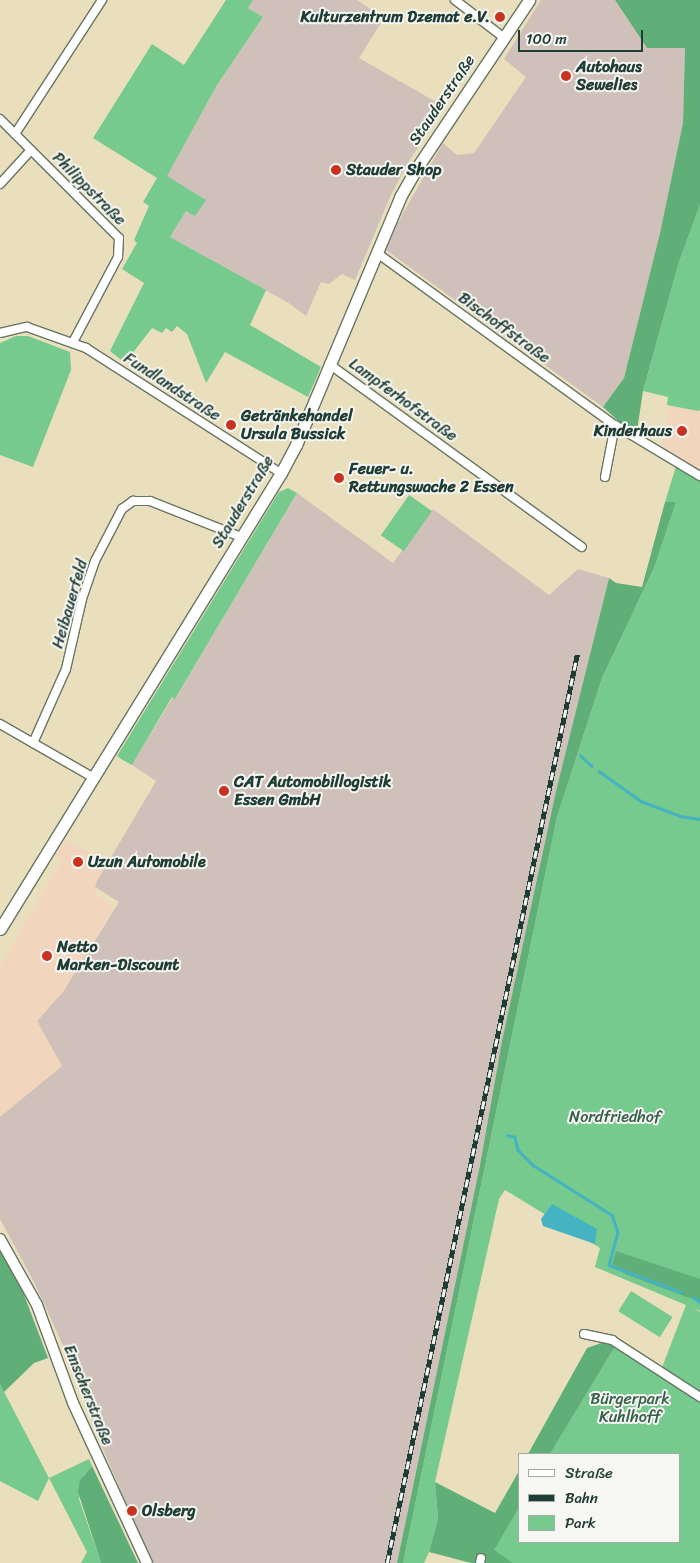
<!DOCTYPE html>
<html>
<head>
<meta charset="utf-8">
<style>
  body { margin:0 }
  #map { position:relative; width:700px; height:1563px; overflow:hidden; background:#eadfbc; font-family:Sriracha,sans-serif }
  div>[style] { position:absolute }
  .built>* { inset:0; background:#f2d5bd }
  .industrial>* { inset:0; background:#cfc1ba }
  .green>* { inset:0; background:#76ca8d; transform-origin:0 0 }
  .forest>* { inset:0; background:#60ae78 }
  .water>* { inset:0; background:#45b3c1 }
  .stream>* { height:2.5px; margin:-1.25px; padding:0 1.25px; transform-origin:1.25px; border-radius:1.25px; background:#45b3c1 }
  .roads { filter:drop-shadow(1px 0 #667664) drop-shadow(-1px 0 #667664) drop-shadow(0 1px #667664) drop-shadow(0 -1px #667664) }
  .minor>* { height:8px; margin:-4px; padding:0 4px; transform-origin:4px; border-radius:4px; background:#fff }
  .tertiary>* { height:10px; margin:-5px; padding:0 5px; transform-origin:5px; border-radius:5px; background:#fff }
  .secondary>* { height:11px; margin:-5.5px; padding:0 5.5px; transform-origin:5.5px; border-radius:5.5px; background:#fff }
  .rail>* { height:4.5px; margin-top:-2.25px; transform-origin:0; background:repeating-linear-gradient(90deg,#f6f6f2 0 8px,#1f3d34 0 16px); box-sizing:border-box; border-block:1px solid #1f3d34 }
  .dots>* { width:14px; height:14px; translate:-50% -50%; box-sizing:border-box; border:2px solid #f6f6f2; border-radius:50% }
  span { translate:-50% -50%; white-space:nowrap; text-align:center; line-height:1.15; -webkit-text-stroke:4px #f6f6f2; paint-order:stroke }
  .poi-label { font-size:16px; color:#1f3d34; font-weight:700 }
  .right { translate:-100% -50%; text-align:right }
  .left { translate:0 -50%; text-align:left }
  .street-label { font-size:16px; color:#1f3d34 }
  .park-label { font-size:16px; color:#35604a }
  .legend { position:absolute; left:518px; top:1453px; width:162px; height:90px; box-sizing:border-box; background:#f6f6f2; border:1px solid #a0aca6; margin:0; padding:6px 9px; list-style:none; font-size:15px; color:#1f3d34 }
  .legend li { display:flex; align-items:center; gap:10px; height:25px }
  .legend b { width:25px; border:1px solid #a0aca6 }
  .scale { position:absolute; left:518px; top:30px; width:125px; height:22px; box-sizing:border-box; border:2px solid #1f3d34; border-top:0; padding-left:6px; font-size:15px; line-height:18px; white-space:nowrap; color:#1f3d34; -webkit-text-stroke:4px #f6f6f2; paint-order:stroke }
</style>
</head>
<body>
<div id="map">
  <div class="built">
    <i style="clip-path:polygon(669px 406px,700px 410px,700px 475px,661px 452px)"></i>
    <i style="clip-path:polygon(66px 840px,108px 862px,94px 893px,114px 908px,63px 992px,37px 1020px,62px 1066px,0 1117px,0 967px,62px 860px,55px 856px)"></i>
  </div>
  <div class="industrial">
    <i style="clip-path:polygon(253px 0,357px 0,384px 18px,359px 58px,445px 107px,409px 161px,391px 195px,355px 280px,342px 274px,329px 284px,321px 282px,306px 316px,287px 302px,170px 237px,186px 211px,166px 176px,217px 85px,263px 17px,248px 8px)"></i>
    <i style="clip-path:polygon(541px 0,615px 0,647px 48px,685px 48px,683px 123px,660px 233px,624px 378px,603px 407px,386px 250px,397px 224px,443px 143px,457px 155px,474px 153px,526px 77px,504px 59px)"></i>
    <i style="clip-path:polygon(297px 493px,393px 563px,433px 509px,549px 595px,578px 569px,609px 578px,556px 791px,502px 1041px,480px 1165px,397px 1563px,152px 1563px,99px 1440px,71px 1363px,34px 1282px,0 1219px,0 1117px,62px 1066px,37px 1021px,63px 992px,119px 902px,95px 887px,97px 881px,156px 781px,132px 765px,173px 697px,176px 698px)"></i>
  </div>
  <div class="green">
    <i style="clip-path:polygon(226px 0,253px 0,248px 8px,263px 17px,217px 85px,167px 176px,206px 200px,195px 216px,186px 211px,170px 237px,266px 290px,250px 325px,321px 367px,308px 397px,225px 352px,206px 383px,187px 334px,177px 326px,172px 332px,166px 328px,162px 333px,152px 328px,125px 363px,110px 351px,144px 283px,122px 269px,137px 243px,134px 240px,149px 206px,143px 202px,157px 178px,93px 138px,152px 44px,184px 65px)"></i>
    <i style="clip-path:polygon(700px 205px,700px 410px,698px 411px,667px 405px,668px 397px,643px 391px,679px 262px)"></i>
    <i style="clip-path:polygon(16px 336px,28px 336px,70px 352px,71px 370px,33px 467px,0 455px,0 343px)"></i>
    <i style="clip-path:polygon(677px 463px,700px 479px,700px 1311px,693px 1308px,700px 1312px,700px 1395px,661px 1370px,686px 1305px,595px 1267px,600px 1248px,505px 1190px,499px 1199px,435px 1482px,438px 1519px,429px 1552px,424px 1563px,403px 1563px,557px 817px,602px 678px,654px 568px,676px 502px,665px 502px)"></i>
    <i style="clip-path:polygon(288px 488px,297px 493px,175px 699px,172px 697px,132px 765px,121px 759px,117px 756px,279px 492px)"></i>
    <i style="left:409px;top:495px;width:28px;height:49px;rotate:35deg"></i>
    <i style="left:631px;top:1291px;width:49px;height:24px;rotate:32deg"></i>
    <i style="clip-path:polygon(616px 1345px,700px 1400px,700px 1563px,513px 1563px,493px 1551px,519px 1508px,519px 1542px,679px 1542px,679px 1454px,550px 1454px)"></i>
    <i style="clip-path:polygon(0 1384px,49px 1478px,89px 1459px,92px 1466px,83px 1476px,79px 1499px,101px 1563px,81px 1563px,87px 1552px,49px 1478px,38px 1501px,0 1481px)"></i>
  </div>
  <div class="forest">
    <i style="clip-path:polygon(615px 0,700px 0,700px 205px,679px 262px,643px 391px,636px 437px,603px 407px,624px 378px,660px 233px,683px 123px,685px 48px,647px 48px)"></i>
    <i style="clip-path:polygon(665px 502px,676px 502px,654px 568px,602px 678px,557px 817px,403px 1563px,397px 1563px,480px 1165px,502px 1041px,556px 791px,609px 578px,616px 583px,642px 587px)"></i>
    <i style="clip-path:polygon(0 1248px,23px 1292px,48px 1358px,34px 1363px,4px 1392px,0 1384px)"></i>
    <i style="clip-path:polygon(616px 1251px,700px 1279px,700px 1302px,625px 1274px,612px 1265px)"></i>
    <i style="clip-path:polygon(610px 1340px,616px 1345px,550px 1454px,528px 1454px,587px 1348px)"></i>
    <i style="clip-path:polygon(92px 1466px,138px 1563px,101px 1563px,78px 1492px,80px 1480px)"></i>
    <i style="clip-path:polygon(519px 1471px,519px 1508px,494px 1550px,513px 1563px,471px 1563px,429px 1552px,438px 1519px,435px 1482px,495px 1513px)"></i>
  </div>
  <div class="water">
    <i style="clip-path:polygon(552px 1204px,597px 1229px,595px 1244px,543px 1226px,541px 1219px)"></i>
  </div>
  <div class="stream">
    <i style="left:580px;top:755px;width:16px;rotate:43deg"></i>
    <i style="left:599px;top:771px;width:52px;rotate:35.5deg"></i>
    <i style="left:641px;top:801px;width:42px;rotate:21deg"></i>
    <i style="left:680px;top:816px;width:20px;rotate:9deg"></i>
    <i style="left:507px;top:1135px;width:8px;rotate:14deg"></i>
    <i style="left:515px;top:1137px;width:13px;rotate:77deg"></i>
    <i style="left:518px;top:1150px;width:21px;rotate:45deg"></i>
    <i style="left:533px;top:1165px;width:93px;rotate:32.3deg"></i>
    <i style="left:612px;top:1215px;width:18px;rotate:71deg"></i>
    <i style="left:618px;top:1232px;width:34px;rotate:105deg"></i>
    <i style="left:609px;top:1265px;width:77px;rotate:20.6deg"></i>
    <i style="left:693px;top:1297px;width:9px;rotate:36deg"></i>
  </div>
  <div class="roads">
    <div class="minor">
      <i style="left:455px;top:0;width:61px;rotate:37.6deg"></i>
      <i style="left:0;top:119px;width:168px;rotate:45deg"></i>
      <i style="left:119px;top:238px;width:19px;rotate:93deg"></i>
      <i style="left:118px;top:257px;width:96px;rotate:117.9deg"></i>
      <i style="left:15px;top:134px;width:160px;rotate:-57deg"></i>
      <i style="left:0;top:184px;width:46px;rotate:-47.6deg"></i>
      <i style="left:377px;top:253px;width:294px;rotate:35.9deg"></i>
      <i style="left:615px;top:425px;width:99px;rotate:31deg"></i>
      <i style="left:0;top:333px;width:28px;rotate:-13deg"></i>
      <i style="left:27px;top:327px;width:63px;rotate:19.6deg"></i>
      <i style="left:86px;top:348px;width:232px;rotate:32.7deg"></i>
      <i style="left:329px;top:364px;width:312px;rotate:35.9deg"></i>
      <i style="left:605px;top:477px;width:53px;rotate:-79.1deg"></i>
      <i style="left:0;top:724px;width:108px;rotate:29.9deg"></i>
      <i style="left:33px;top:743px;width:81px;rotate:-66deg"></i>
      <i style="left:66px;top:669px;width:72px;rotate:-77.1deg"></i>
      <i style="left:82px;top:599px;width:40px;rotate:-71.1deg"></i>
      <i style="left:95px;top:561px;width:59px;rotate:-62.6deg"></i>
      <i style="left:122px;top:509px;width:14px;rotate:-36deg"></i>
      <i style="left:133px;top:501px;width:17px"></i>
      <i style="left:150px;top:501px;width:98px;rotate:21.6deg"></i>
      <i style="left:584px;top:1334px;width:29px;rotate:12deg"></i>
      <i style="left:612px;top:1340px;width:105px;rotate:32.9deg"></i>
      <i style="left:480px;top:1563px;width:5px;rotate:-79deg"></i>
    </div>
    <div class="tertiary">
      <i style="left:0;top:1239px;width:76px;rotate:60.7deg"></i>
      <i style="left:37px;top:1305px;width:104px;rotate:69.8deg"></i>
      <i style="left:73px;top:1403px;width:176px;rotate:65.2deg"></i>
    </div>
    <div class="secondary">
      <i style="left:0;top:929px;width:536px;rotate:-58.36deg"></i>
      <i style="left:281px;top:473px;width:32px;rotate:-62deg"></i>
      <i style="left:296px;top:445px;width:269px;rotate:-67.2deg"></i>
      <i style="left:400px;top:197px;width:32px;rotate:-60deg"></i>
      <i style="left:416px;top:169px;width:203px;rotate:-56.2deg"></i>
    </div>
  </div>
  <div class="rail">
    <i style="left:387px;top:1563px;width:928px;rotate:-78.18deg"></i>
  </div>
  <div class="dots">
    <i style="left:500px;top:17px;background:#c8321e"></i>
    <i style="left:566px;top:76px;background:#c8321e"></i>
    <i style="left:336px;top:170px;background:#c8321e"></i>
    <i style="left:231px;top:425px;background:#c8321e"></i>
    <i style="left:682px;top:431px;background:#c8321e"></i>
    <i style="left:339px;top:478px;background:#c8321e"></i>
    <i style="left:224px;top:791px;background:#c8321e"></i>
    <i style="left:78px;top:862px;background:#c8321e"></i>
    <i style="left:47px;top:956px;background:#c8321e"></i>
    <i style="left:132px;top:1511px;background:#c8321e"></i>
  </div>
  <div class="poi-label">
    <span class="right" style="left:490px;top:17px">Kulturzentrum Dzemat e.V.</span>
    <span class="left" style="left:576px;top:76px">Autohaus<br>Sewelies</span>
    <span class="left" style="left:346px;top:170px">Stauder Shop</span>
    <span class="left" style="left:241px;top:425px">Getränkehandel<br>Ursula Bussick</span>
    <span class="right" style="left:672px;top:431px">Kinderhaus</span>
    <span class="left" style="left:349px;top:478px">Feuer- u.<br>Rettungswache 2 Essen</span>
    <span class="left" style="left:234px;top:791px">CAT Automobillogistik<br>Essen GmbH</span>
    <span class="left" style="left:88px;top:862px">Uzun Automobile</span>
    <span class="left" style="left:57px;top:956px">Netto<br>Marken-Discount</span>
    <span class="left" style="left:142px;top:1511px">Olsberg</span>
  </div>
  <div class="street-label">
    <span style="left:442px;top:100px;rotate:-56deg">Stauderstraße</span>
    <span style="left:89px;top:189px;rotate:45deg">Philippstraße</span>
    <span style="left:504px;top:328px;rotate:36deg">Bischoffstraße</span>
    <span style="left:172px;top:387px;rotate:33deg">Fundlandstraße</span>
    <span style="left:403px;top:400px;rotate:36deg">Lampferhofstraße</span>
    <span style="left:243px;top:502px;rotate:-59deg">Stauderstraße</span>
    <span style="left:70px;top:604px;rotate:-74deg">Heibauerfeld</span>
    <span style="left:88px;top:1395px;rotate:68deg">Emscherstraße</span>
  </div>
  <div class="park-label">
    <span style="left:615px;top:1117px">Nordfriedhof</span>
    <span style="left:630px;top:1408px">Bürgerpark<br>Kuhlhoff</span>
  </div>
  <ul class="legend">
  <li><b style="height:6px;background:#fff"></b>Straße</li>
  <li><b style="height:6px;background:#1f3d34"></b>Bahn</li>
  <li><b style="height:14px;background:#76ca8d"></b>Park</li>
  </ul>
  <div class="scale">100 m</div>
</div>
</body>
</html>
